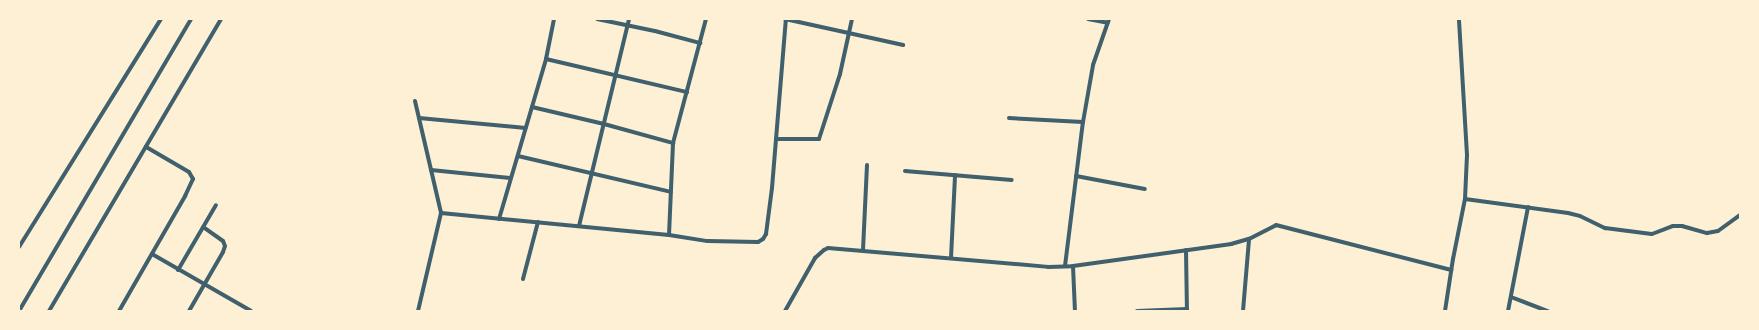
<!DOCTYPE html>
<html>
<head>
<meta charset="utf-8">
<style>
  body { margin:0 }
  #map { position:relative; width:1759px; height:330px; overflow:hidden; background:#fdf0d5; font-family:Jost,sans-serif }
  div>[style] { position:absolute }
  .minor>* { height:4px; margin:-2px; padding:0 2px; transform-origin:2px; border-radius:2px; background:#3f606c }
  span { translate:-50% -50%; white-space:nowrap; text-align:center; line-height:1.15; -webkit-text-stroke:3px #fdf0d5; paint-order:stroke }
  .frame { position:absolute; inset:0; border:20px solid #fdf0d5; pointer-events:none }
</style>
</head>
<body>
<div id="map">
  <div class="minor">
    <i style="left:597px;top:19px;width:59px;rotate:11.7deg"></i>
    <i style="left:655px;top:31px;width:47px;rotate:14.9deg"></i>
    <i style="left:785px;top:19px;width:121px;rotate:12.4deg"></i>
    <i style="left:1088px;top:19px;width:20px;rotate:11deg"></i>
    <i style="left:546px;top:59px;width:145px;rotate:13.2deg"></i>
    <i style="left:415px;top:101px;width:115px;rotate:76.9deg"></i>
    <i style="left:441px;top:213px;width:101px;rotate:103.2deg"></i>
    <i style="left:532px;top:107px;width:74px;rotate:13.3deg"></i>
    <i style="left:604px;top:124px;width:72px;rotate:15.4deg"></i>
    <i style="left:419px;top:118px;width:107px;rotate:5.3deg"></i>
    <i style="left:1009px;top:118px;width:74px;rotate:3.1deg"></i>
    <i style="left:776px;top:139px;width:43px"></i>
    <i style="left:819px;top:139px;width:68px;rotate:-72.1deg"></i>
    <i style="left:840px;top:74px;width:56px;rotate:-77.7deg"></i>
    <i style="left:518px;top:156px;width:157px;rotate:13.2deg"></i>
    <i style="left:431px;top:170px;width:80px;rotate:5.7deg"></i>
    <i style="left:905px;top:171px;width:107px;rotate:4.8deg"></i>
    <i style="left:1076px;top:176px;width:70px;rotate:10.7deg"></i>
    <i style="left:1465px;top:199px;width:104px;rotate:7.7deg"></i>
    <i style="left:1568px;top:213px;width:12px;rotate:14deg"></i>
    <i style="left:1580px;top:216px;width:28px;rotate:26deg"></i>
    <i style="left:1605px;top:228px;width:47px;rotate:7.3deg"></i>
    <i style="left:1652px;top:234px;width:22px;rotate:-21deg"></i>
    <i style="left:1673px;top:226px;width:9px"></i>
    <i style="left:1682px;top:226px;width:26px;rotate:16deg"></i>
    <i style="left:1707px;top:233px;width:11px;rotate:-10deg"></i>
    <i style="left:1718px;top:231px;width:27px;rotate:-36deg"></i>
    <i style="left:441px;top:213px;width:229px;rotate:5.5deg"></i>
    <i style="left:669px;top:235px;width:39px;rotate:9deg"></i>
    <i style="left:708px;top:241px;width:50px;rotate:1.1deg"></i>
    <i style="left:758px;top:242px;width:6px;rotate:-31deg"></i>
    <i style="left:763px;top:239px;width:6px;rotate:-59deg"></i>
    <i style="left:766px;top:234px;width:46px;rotate:-82.6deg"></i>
    <i style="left:772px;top:188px;width:170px;rotate:-85.3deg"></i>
    <i style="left:499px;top:219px;width:167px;rotate:-73.6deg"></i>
    <i style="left:546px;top:59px;width:41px;rotate:-78.7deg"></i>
    <i style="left:579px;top:226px;width:213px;rotate:-76.4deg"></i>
    <i style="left:669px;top:235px;width:92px;rotate:-87.5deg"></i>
    <i style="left:673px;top:143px;width:128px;rotate:-75.1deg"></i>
    <i style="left:19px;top:247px;width:269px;rotate:-58.1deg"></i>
    <i style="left:863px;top:250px;width:85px;rotate:-87.3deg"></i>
    <i style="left:1186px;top:250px;width:61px;rotate:89.1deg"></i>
    <i style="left:152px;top:254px;width:114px;rotate:29.9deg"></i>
    <i style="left:951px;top:258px;width:83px;rotate:-87.2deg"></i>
    <i style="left:1065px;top:266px;width:145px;rotate:-82.9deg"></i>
    <i style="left:1083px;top:122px;width:58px;rotate:-80deg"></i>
    <i style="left:1093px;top:65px;width:49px;rotate:-70.8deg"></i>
    <i style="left:1073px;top:266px;width:45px;rotate:87.5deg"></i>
    <i style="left:178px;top:270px;width:75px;rotate:-59.7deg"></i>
    <i style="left:523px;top:279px;width:59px;rotate:-75.3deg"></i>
    <i style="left:1511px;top:297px;width:40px;rotate:21deg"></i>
    <i style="left:19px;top:311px;width:339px;rotate:-59.5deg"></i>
    <i style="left:49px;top:311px;width:339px;rotate:-59.5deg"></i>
    <i style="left:119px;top:311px;width:133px;rotate:-60.1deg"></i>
    <i style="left:185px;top:196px;width:19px;rotate:-65deg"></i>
    <i style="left:193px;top:179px;width:8px;rotate:-120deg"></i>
    <i style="left:189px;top:172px;width:50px;rotate:-149.8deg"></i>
    <i style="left:189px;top:311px;width:68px;rotate:-60deg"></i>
    <i style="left:223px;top:252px;width:6px;rotate:-72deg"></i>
    <i style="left:225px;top:246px;width:5px;rotate:-112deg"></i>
    <i style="left:223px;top:241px;width:24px;rotate:-145deg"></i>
    <i style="left:785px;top:311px;width:61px;rotate:-60.5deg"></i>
    <i style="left:815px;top:258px;width:12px;rotate:-42deg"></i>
    <i style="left:824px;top:250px;width:4px;rotate:-27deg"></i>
    <i style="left:828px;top:248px;width:221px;rotate:4.9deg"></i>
    <i style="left:1048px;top:267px;width:25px;rotate:-2deg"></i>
    <i style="left:1073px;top:266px;width:160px;rotate:-7.9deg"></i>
    <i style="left:1231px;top:244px;width:19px;rotate:-16deg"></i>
    <i style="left:1249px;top:239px;width:30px;rotate:-27deg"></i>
    <i style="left:1276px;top:225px;width:181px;rotate:14.4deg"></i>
    <i style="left:1137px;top:311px;width:50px;rotate:-2.3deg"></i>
    <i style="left:1243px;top:311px;width:72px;rotate:-85.2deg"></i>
    <i style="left:1445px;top:311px;width:53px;rotate:-81.3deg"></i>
    <i style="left:1453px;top:259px;width:61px;rotate:-78.7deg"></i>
    <i style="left:1465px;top:199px;width:44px;rotate:-87.4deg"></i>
    <i style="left:1467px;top:155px;width:136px;rotate:-93.4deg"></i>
    <i style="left:1508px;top:311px;width:106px;rotate:-79.1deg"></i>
  </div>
  <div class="frame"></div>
</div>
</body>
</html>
